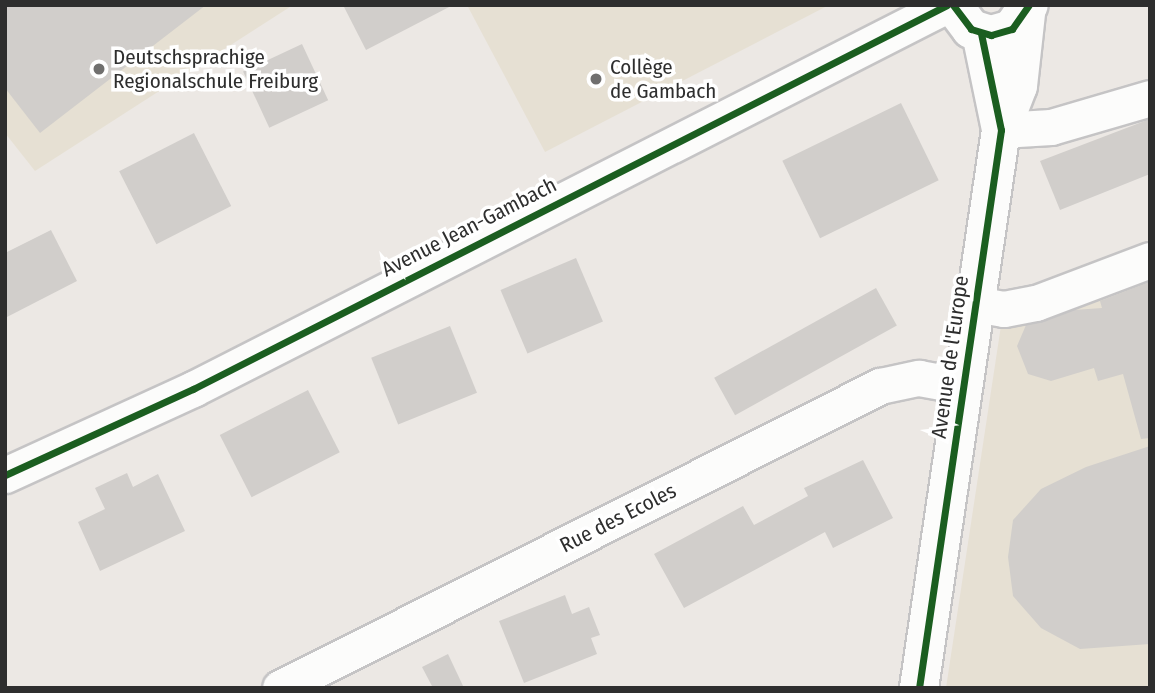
<!DOCTYPE html>
<html>
<head>
<meta charset="utf-8">
<style>
  body { margin:0 }
  #map { position:relative; width:1155px; height:693px; overflow:hidden; background:#ece8e4; font-family:"Fira Sans Condensed",sans-serif }
  div>[style] { position:absolute }
  .education>* { inset:0; background:#e6e0d3 }
  .building>* { inset:0; background:#d1cecb; transform-origin:0 0 }
  .roads { filter:drop-shadow(2px 0 #c5c4c5) drop-shadow(-2px 0 #c5c4c5) drop-shadow(0 2px #c5c4c5) drop-shadow(0 -2px #c5c4c5) }
  .street>* { height:35px; margin:-17.5px; padding:0 17.5px; transform-origin:17.5px; border-radius:17.5px; background:#fcfcfb }
  .secondary>* { height:38px; margin:-19px; padding:0 19px; transform-origin:19px; border-radius:19px; background:#fcfcfb }
  .cycleway>* { height:7px; margin:-3.5px; padding:0 3.5px; transform-origin:3.5px; border-radius:3.5px; background:#1b5e20 }
  .dots>* { width:19px; height:19px; translate:-50% -50%; box-sizing:border-box; border:4px solid #fff; border-radius:50% }
  span { translate:-50% -50%; white-space:nowrap; text-align:center; line-height:1.15; -webkit-text-stroke:7px #fff; paint-order:stroke }
  .poi-label { font-size:21px; color:#2e2e2e }
  .left { translate:0 -50%; text-align:left }
  .street-label { font-size:21px; color:#2e2e2e }
  .frame { position:absolute; inset:0; border:7px solid #2e2e2e; pointer-events:none }
</style>
</head>
<body>
<div id="map">
  <div class="education">
    <i style="clip-path:polygon(5px 5px,293px 5px,35px 171px,5px 133px)"></i>
    <i style="clip-path:polygon(467px 5px,829px 5px,545px 152px)"></i>
    <i style="clip-path:polygon(1150px 263px,1150px 688px,946px 688px,1002px 319px)"></i>
  </div>
  <div class="building">
    <i style="clip-path:polygon(5px 5px,206px 5px,40px 133px,5px 88px)"></i>
    <i style="clip-path:polygon(343px 5px,453px 5px,366px 50px)"></i>
    <i style="left:302px;top:44px;width:62px;height:65px;rotate:65deg"></i>
    <i style="left:901px;top:103px;width:86px;height:132px;rotate:64deg"></i>
    <i style="clip-path:polygon(1150px 119px,1150px 174px,1060px 210px,1040px 161px)"></i>
    <i style="left:194px;top:133px;width:82px;height:84px;rotate:63deg"></i>
    <i style="clip-path:polygon(51px 230px,77px 281px,5px 318px,5px 253px)"></i>
    <i style="left:576px;top:258px;width:69px;height:82px;rotate:67deg"></i>
    <i style="clip-path:polygon(1150px 282px,1150px 438px,1141px 439px,1123px 374px,1098px 381px,1094px 368px,1051px 381px,1028px 374px,1017px 346px,1026px 325px,1074px 310px,1102px 308px,1100px 301px)"></i>
    <i style="left:876px;top:288px;width:43px;height:185px;rotate:61deg"></i>
    <i style="left:450px;top:326px;width:72px;height:85px;rotate:68deg"></i>
    <i style="left:308px;top:390px;width:70px;height:99px;rotate:63deg"></i>
    <i style="clip-path:polygon(1150px 446px,1150px 644px,1080px 649px,1041px 628px,1013px 596px,1008px 557px,1013px 520px,1041px 489px,1086px 467px)"></i>
    <i style="clip-path:polygon(863px 460px,893px 518px,833px 548px,825px 532px,684px 608px,654px 554px,743px 506px,754px 525px,808px 496px,804px 488px)"></i>
    <i style="clip-path:polygon(127px 473px,133px 487px,158px 474px,185px 531px,100px 571px,78px 522px,105px 509px,95px 488px)"></i>
    <i style="clip-path:polygon(565px 595px,572px 614px,589px 607px,600px 635px,591px 638px,597px 654px,524px 683px,499px 621px)"></i>
    <i style="clip-path:polygon(448px 654px,464px 688px,433px 688px,422px 667px)"></i>
  </div>
  <div class="roads">
    <div class="street">
      <i style="left:1001px;top:130px;width:50px;rotate:-3.4deg"></i>
      <i style="left:1051px;top:127px;width:103px;rotate:-16.3deg"></i>
      <i style="left:975px;top:304px;width:29px;rotate:10deg"></i>
      <i style="left:1004px;top:309px;width:33px;rotate:-11deg"></i>
      <i style="left:1036px;top:303px;width:122px;rotate:-20.7deg"></i>
      <i style="left:5px;top:475px;width:207px;rotate:-24.6deg"></i>
      <i style="left:193px;top:389px;width:846px;rotate:-26.99deg"></i>
      <i style="left:280px;top:688px;width:672px;rotate:-26.72deg"></i>
      <i style="left:880px;top:386px;width:40px;rotate:-12deg"></i>
      <i style="left:919px;top:378px;width:45px;rotate:10.3deg"></i>
    </div>
    <div class="secondary">
      <i style="left:953px;top:5px;width:30px;rotate:53deg"></i>
      <i style="left:971px;top:29px;width:21px;rotate:17deg"></i>
      <i style="left:991px;top:35px;width:22px;rotate:-16deg"></i>
      <i style="left:1012px;top:29px;width:29px;rotate:-55deg"></i>
      <i style="left:981px;top:33px;width:99px;rotate:78.3deg"></i>
      <i style="left:919px;top:688px;width:564px;rotate:-81.64deg"></i>
      <i style="left:1001px;top:130px;width:47px;rotate:-68.9deg"></i>
      <i style="left:1018px;top:86px;width:73px;rotate:-83.7deg"></i>
    </div>
  </div>
  <div class="cycleway">
    <i style="left:953px;top:5px;width:30px;rotate:53deg"></i>
    <i style="left:971px;top:29px;width:21px;rotate:17deg"></i>
    <i style="left:991px;top:35px;width:22px;rotate:-16deg"></i>
    <i style="left:1012px;top:29px;width:29px;rotate:-55deg"></i>
    <i style="left:5px;top:475px;width:207px;rotate:-24.6deg"></i>
    <i style="left:193px;top:389px;width:846px;rotate:-26.99deg"></i>
    <i style="left:919px;top:688px;width:564px;rotate:-81.64deg"></i>
    <i style="left:1001px;top:130px;width:99px;rotate:-101.7deg"></i>
  </div>
  <div class="dots">
    <i style="left:99px;top:69px;background:#706f6e"></i>
    <i style="left:596px;top:79px;background:#706f6e"></i>
  </div>
  <div class="poi-label">
    <span class="left" style="left:113px;top:69px">Deutschsprachige<br>Regionalschule Freiburg</span>
    <span class="left" style="left:610px;top:79px">Collège<br>de Gambach</span>
  </div>
  <div class="street-label">
    <span style="left:469px;top:227px;rotate:-27deg">Avenue Jean-Gambach</span>
    <span style="left:950px;top:357px;rotate:-82deg">Avenue de l'Europe</span>
    <span style="left:618px;top:518px;rotate:-27deg">Rue des Ecoles</span>
  </div>
  <div class="frame"></div>
</div>
</body>
</html>
